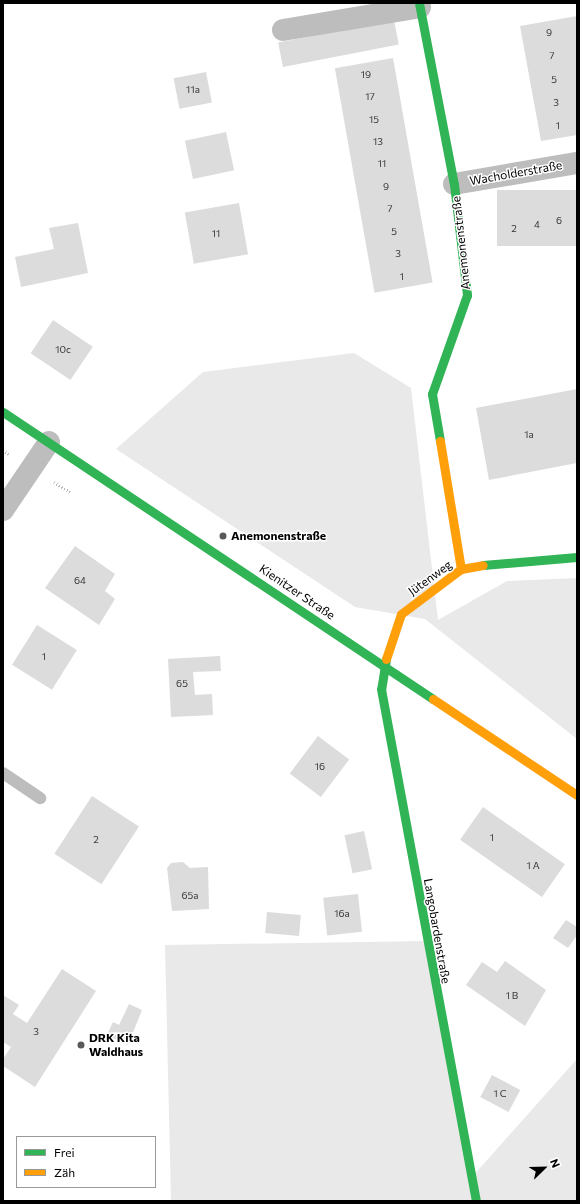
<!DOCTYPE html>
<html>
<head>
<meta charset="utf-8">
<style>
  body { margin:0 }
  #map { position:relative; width:580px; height:1204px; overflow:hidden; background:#fff; font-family:Commissioner,sans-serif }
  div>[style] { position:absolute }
  .green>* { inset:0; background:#e9e9e9 }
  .building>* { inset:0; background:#dcdcdc; transform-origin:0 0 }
  .path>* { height:2.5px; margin-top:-1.25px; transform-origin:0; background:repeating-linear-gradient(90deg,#b8b8b8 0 1px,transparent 0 3px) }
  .lane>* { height:12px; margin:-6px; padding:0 6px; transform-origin:6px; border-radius:6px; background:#bdbdbd }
  .street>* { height:22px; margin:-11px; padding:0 11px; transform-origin:11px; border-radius:11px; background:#bdbdbd }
  .fast>* { height:9px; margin:-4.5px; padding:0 4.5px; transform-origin:4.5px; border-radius:4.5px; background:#30b455 }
  .slow>* { height:9px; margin:-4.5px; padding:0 4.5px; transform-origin:4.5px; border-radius:4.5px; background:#ff9f0a }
  .dots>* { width:11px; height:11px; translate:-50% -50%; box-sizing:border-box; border:2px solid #fff; border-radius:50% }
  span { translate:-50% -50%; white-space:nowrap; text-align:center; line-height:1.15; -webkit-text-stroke:3px #fff; paint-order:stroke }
  .number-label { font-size:10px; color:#373737 }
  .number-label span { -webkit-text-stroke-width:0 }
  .street-label { font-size:12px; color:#000 }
  .poi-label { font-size:12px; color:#000; font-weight:700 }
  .left { translate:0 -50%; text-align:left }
  .frame { position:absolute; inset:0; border:4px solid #000; pointer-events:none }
  .legend { position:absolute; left:16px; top:1136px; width:140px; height:52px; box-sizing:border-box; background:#fff; border:1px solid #999; margin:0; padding:5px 7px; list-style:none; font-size:12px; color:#000 }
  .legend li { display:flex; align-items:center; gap:8px; height:20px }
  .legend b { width:20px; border:1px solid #999 }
  .north { position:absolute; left:524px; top:1148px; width:40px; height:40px; -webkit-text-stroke:3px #fff; paint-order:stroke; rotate:67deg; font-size:11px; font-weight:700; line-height:16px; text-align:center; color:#000 }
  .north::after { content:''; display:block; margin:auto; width:14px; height:18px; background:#000; clip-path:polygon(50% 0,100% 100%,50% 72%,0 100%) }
</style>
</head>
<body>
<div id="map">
  <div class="green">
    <i style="clip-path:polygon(354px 353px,411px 388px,438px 620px,507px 581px,577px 578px,577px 739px,425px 619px,355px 607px,116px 449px,203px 372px)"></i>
    <i style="clip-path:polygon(427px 941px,472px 1177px,577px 1059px,577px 1201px,171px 1201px,165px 945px)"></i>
  </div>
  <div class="building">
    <i style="clip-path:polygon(577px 16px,577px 135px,541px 141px,520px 26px)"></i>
    <i style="left:394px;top:20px;width:25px;height:118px;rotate:79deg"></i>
    <i style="left:393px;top:58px;width:228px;height:59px;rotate:80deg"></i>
    <i style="left:206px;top:72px;width:31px;height:33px;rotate:79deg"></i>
    <i style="left:226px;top:132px;width:39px;height:42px;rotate:78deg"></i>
    <i style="left:577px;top:190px;width:56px;height:80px;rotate:90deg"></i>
    <i style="left:239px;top:203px;width:52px;height:55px;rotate:80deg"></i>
    <i style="clip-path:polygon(78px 223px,88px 273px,21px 287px,15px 257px,54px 249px,49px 228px)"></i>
    <i style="left:53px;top:320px;width:48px;height:40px;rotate:34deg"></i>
    <i style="clip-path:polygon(577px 389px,577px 463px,489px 480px,476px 408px)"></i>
    <i style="clip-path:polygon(75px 546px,115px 574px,105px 591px,115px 599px,99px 625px,45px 588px)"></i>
    <i style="left:37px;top:625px;width:47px;height:47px;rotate:32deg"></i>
    <i style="clip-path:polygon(220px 656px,221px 671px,193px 672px,195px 695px,212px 694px,213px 715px,171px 717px,168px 659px)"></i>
    <i style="left:318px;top:736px;width:39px;height:47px;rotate:37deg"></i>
    <i style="left:92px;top:796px;width:56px;height:69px;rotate:33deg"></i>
    <i style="left:483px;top:807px;width:100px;height:40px;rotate:35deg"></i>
    <i style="left:364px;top:831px;width:39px;height:20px;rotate:78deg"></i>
    <i style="clip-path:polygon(183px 862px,190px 868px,208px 867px,209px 909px,172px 911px,167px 868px,171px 863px)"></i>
    <i style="left:358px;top:894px;width:38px;height:35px;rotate:84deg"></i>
    <i style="left:267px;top:912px;width:34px;height:21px;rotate:5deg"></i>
    <i style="clip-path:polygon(566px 920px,577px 927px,577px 935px,568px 948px,553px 938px)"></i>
    <i style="clip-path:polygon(505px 961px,546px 990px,525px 1026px,466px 985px,482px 962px,497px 972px)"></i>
    <i style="clip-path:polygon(62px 969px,96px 991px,35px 1087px,3px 1066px,3px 1059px,11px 1047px,3px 1042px,3px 995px,19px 1005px,13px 1014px,27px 1023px)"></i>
    <i style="clip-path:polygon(129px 1004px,142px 1010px,128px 1045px,107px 1035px,113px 1022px,119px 1025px)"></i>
    <i style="left:492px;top:1075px;width:32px;height:25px;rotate:28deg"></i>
  </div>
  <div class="path">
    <i style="left:3px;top:450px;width:7px;rotate:34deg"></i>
    <i style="left:54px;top:482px;width:19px;rotate:32deg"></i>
  </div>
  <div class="lane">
    <i style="left:3px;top:773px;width:45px;rotate:34deg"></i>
  </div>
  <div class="street">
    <i style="left:283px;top:30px;width:139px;rotate:-9.5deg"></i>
    <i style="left:454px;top:184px;width:125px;rotate:-9.7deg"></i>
    <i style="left:3px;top:510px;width:82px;rotate:-55.9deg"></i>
  </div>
  <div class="fast">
    <i style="left:419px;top:3px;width:184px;rotate:79.1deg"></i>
    <i style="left:454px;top:184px;width:112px;rotate:83.3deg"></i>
    <i style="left:467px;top:295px;width:105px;rotate:109.5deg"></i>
    <i style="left:432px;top:394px;width:48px;rotate:80.3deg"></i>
    <i style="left:3px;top:412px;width:517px;rotate:33.72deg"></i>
    <i style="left:483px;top:565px;width:94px;rotate:-4.9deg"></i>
    <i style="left:386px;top:659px;width:30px;rotate:99deg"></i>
    <i style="left:381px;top:689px;width:521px;rotate:79.49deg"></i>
  </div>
  <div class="slow">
    <i style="left:440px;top:441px;width:130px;rotate:80.7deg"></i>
    <i style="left:386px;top:659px;width:47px;rotate:-71.6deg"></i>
    <i style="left:401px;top:614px;width:75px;rotate:-36.9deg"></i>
    <i style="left:461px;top:569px;width:22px;rotate:-10deg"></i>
    <i style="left:433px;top:699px;width:173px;rotate:33.7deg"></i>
  </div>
  <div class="dots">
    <i style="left:223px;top:536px;background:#595959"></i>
    <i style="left:81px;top:1045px;background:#595959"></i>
  </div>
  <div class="number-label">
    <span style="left:549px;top:33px">9</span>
    <span style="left:552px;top:56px">7</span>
    <span style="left:366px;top:75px">19</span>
    <span style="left:554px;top:80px">5</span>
    <span style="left:193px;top:90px">11a</span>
    <span style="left:370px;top:97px">17</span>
    <span style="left:556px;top:103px">3</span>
    <span style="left:374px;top:120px">15</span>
    <span style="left:558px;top:126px">1</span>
    <span style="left:378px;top:142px">13</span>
    <span style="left:382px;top:164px">11</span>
    <span style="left:386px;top:187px">9</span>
    <span style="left:390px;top:209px">7</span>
    <span style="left:559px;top:221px">6</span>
    <span style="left:537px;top:225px">4</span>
    <span style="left:514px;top:229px">2</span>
    <span style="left:394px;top:232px">5</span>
    <span style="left:216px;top:234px">11</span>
    <span style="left:398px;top:254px">3</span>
    <span style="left:402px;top:277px">1</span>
    <span style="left:63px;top:350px">10c</span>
    <span style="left:529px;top:435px">1a</span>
    <span style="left:80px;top:581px">64</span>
    <span style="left:44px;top:657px">1</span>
    <span style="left:182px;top:684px">65</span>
    <span style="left:320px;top:767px">16</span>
    <span style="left:492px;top:838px">1</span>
    <span style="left:96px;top:840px">2</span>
    <span style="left:533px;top:866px">1 A</span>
    <span style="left:190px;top:896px">65a</span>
    <span style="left:342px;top:914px">16a</span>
    <span style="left:512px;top:996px">1 B</span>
    <span style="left:36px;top:1032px">3</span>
    <span style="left:500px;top:1094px">1 C</span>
  </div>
  <div class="street-label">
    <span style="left:516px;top:173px;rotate:-10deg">Wacholderstraße</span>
    <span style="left:461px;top:243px;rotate:-96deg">Anemonenstraße</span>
    <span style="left:430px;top:578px;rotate:-36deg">Jütenweg</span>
    <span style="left:297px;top:592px;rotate:34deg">Kienitzer Straße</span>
    <span style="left:437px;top:931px;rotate:80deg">Langobardenstraße</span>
  </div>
  <div class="poi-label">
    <span class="left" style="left:231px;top:536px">Anemonenstraße</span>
    <span class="left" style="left:89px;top:1045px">DRK Kita<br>Waldhaus</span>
  </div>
  <div class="frame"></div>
  <ul class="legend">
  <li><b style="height:5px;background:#30b455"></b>Frei</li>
  <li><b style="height:5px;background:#ff9f0a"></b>Zäh</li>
  </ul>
  <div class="north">N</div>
</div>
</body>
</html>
